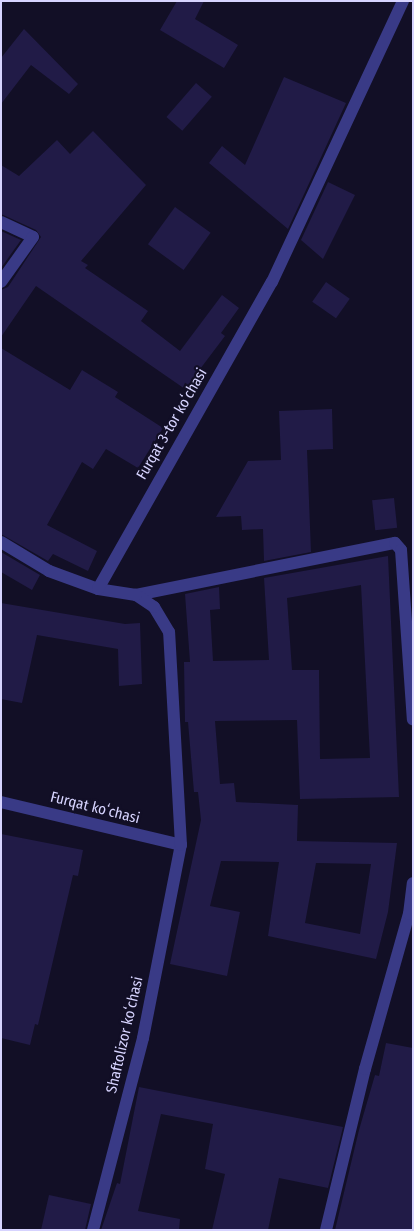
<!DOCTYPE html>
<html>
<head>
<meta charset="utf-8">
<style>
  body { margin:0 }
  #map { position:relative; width:414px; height:1231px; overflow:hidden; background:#120f26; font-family:"Fira Sans Condensed",sans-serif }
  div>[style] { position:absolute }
  .building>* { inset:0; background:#211b47; transform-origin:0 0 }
  .minor>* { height:12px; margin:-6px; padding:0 6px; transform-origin:6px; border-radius:6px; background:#393a86 }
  span { translate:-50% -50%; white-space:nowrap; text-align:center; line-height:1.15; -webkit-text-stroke:4.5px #120f26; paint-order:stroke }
  .street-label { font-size:15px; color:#d7d4ff }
  .frame { position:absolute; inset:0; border:2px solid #d7d4ff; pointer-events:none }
</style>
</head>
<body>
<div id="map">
  <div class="building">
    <i style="clip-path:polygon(177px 1px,204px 1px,195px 19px,238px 45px,224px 68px,160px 30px)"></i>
    <i style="clip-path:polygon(24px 29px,78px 84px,69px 94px,31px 65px,1px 104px,1px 58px)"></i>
    <i style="clip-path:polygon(284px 77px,346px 103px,288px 229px,209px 163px,222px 146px,245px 165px)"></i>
    <i style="left:196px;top:83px;width:21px;height:45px;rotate:41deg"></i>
    <i style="clip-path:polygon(93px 131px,146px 185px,81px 261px,88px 265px,85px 268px,148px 311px,141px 321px,180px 351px,222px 295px,239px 308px,221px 333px,225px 336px,185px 389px,36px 286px,1px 337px,1px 290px,8px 287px,41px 237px,36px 230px,1px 214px,1px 165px,19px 176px,57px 140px,70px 154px)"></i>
    <i style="clip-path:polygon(328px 182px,355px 195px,323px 259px,301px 240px)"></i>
    <i style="left:175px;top:207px;width:44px;height:46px;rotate:36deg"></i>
    <i style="clip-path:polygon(1px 231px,21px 240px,1px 268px)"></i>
    <i style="left:326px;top:282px;width:29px;height:24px;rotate:35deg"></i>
    <i style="clip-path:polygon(1px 348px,70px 390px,82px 370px,118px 392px,115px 397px,163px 428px,138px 468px,106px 449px,93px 469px,82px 462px,47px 525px,97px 551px,88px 571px,53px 554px,48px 561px,1px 534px)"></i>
    <i style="clip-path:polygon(332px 409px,333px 449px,307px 450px,311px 552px,264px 561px,263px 529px,242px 530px,241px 516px,216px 517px,248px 461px,281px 460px,279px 411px)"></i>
    <i style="left:394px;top:498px;width:30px;height:22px;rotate:84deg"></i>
    <i style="clip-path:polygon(1px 552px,40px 575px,32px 590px,1px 572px)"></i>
    <i style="clip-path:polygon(evenodd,388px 556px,399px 797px,300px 799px,297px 720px,215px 721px,220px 784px,234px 783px,236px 802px,298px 805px,297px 841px,397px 843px,388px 912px,376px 959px,268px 936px,279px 862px,221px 861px,210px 906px,240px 912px,227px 976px,170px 964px,201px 820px,198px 792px,194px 792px,188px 722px,185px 722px,184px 662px,190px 662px,185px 594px,219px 587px,220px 609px,210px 610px,213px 661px,269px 660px,264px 578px,388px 556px,361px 585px,370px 758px,320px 759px,319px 670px,292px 670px,287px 598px,361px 585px,388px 556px,316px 863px,371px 864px,360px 934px,305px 923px,316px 863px)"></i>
    <i style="clip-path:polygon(1px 603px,125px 624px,140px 623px,142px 684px,119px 686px,118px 649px,37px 635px,22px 703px,1px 699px)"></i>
    <i style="clip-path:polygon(1px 834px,83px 850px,78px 876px,73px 875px,38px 1025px,35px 1024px,30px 1045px,1px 1038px)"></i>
    <i style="clip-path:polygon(386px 1043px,413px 1048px,413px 1230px,335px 1230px,359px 1130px,375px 1075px,379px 1076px)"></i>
    <i style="clip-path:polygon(139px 1087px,343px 1127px,328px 1188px,279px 1178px,268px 1230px,212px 1230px,225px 1174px,205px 1169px,213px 1124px,161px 1114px,138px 1211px,180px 1219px,179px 1230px,101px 1230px,117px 1183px,120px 1184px)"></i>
    <i style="clip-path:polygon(49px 1195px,91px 1204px,85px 1230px,41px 1230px)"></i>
  </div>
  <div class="minor">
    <i style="left:1px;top:222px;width:35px;rotate:25deg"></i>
    <i style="left:33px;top:237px;width:55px;rotate:125.4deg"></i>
    <i style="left:1px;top:542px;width:56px;rotate:31.1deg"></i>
    <i style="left:49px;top:571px;width:52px;rotate:20.2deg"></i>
    <i style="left:136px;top:595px;width:264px;rotate:-11.4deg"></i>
    <i style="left:395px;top:543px;width:9px;rotate:49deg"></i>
    <i style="left:401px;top:550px;width:170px;rotate:86deg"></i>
    <i style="left:1px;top:802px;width:185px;rotate:13.4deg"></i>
    <i style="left:93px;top:1230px;width:198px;rotate:-75.4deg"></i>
    <i style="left:143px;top:1038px;width:197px;rotate:-78.9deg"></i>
    <i style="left:181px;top:845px;width:213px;rotate:-93.2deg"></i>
    <i style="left:169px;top:632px;width:29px;rotate:-121deg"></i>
    <i style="left:154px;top:607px;width:22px;rotate:-146deg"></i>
    <i style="left:136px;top:595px;width:38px;rotate:-171deg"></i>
    <i style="left:98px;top:589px;width:353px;rotate:-60.5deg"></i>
    <i style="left:272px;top:282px;width:310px;rotate:-65deg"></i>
    <i style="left:326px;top:1230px;width:166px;rotate:-76.4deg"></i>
    <i style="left:365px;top:1069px;width:161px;rotate:-74.2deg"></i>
    <i style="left:409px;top:914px;width:31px;rotate:-83deg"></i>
  </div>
  <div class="street-label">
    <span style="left:172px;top:424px;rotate:-60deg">Furqat 3-tor koʻchasi</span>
    <span style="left:95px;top:808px;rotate:14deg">Furqat koʻchasi</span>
    <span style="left:125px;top:1035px;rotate:-77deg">Shaftolizor koʻchasi</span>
  </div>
  <div class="frame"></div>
</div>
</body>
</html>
